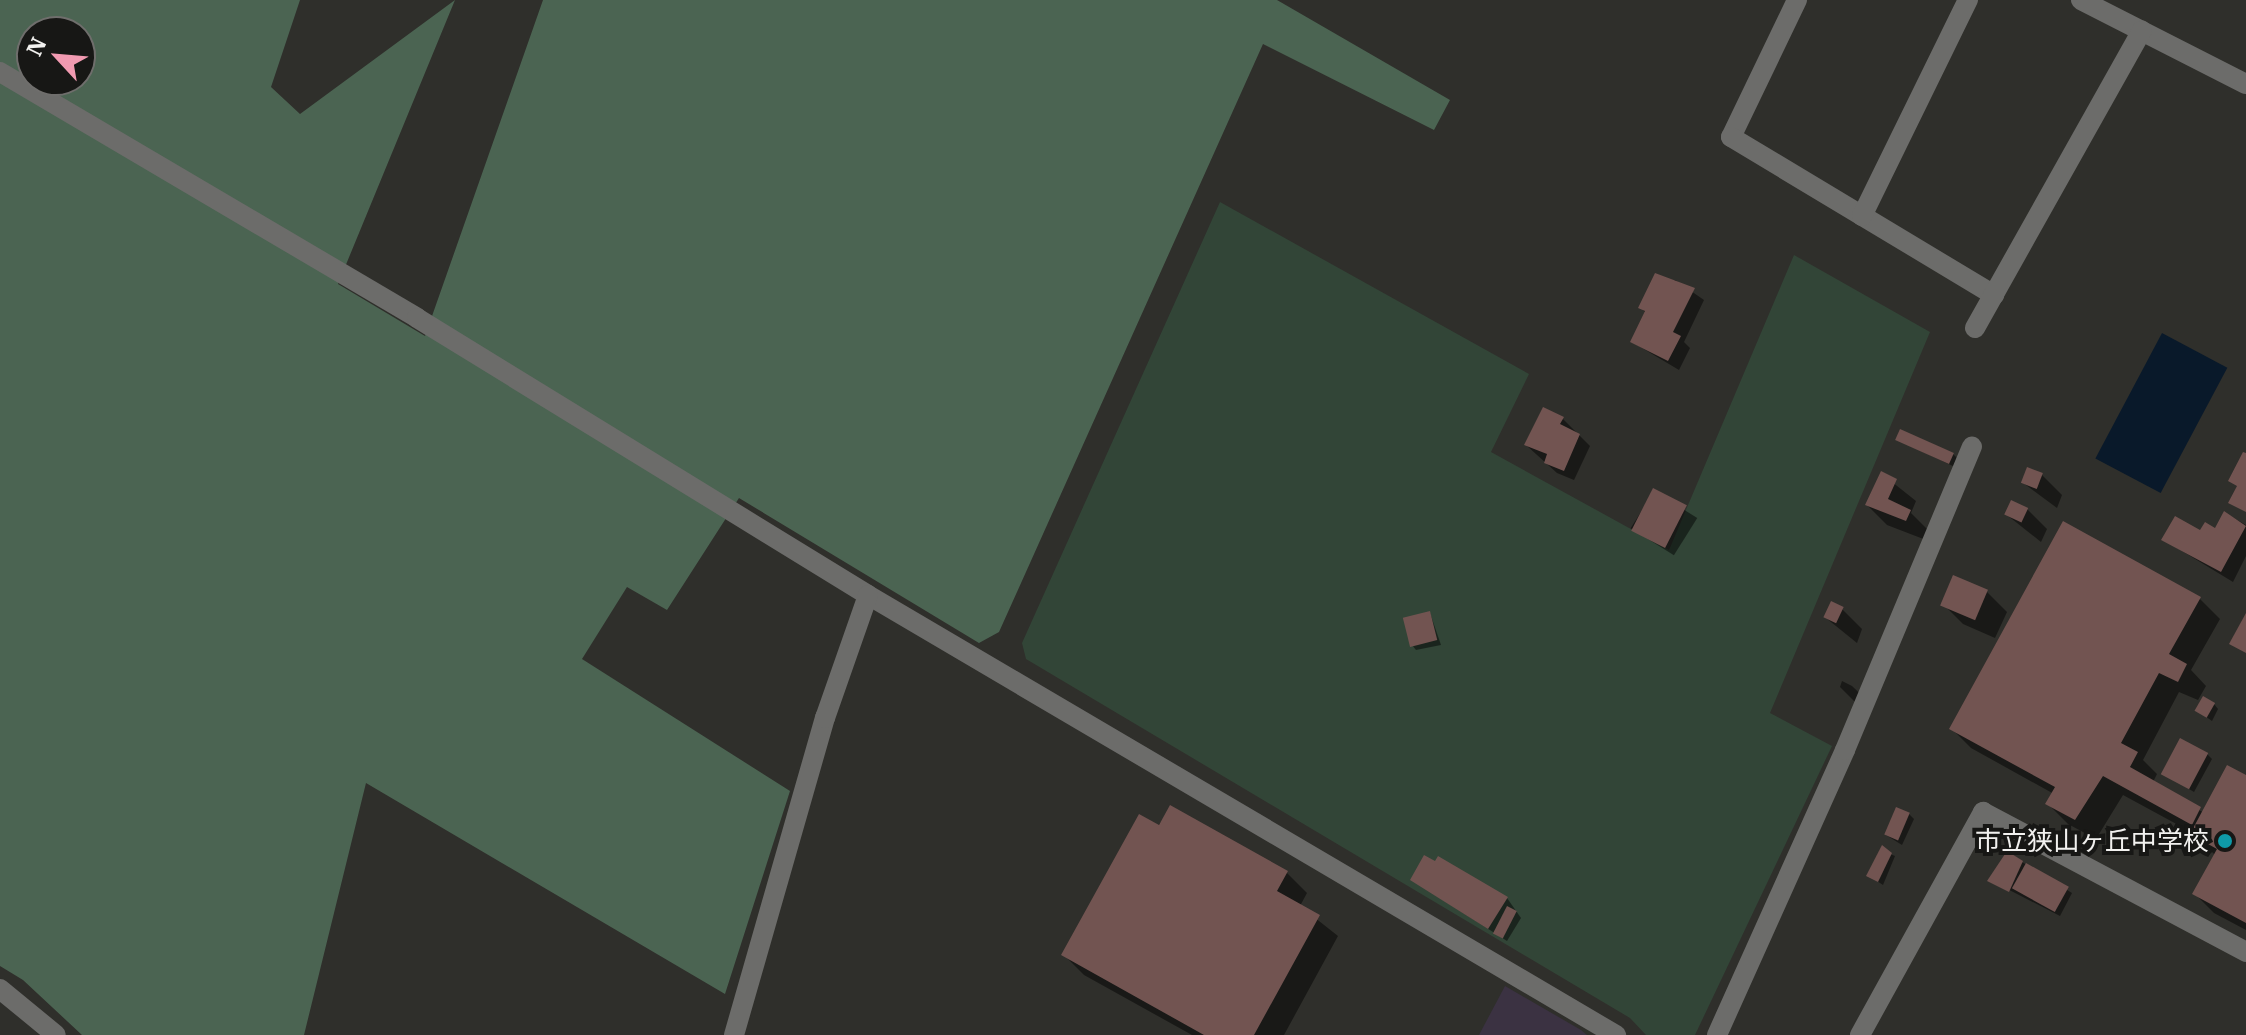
<!DOCTYPE html>
<html>
<head>
<meta charset="utf-8">
<style>
  body { margin:0 }
  #map { position:relative; width:2246px; height:1035px; overflow:hidden; background:#2f2f2b; font-family:"IBM Plex Serif","Noto Sans JP",serif }
  div>[style] { position:absolute }
  .education>* { inset:0; background:#3b3242 }
  .green>* { inset:0; background:#324537 }
  .forest>* { inset:0; background:#4b6452 }
  .water>* { inset:0; background:#09192a; transform-origin:0 0 }
  .shadow>* { inset:0; background:#0007; transform-origin:0 0 }
  .building>* { inset:0; background:#725451; transform-origin:0 0 }
  .minor>* { height:20px; margin:-10px; padding:0 10px; transform-origin:10px; border-radius:10px; background:#6c6c6a }
  .dots>* { width:22px; height:22px; translate:-50% -50%; box-sizing:border-box; border:4px solid #171715; border-radius:50% }
  span { translate:-50% -50%; white-space:nowrap; text-align:center; line-height:1.15; -webkit-text-stroke:8px #171715; paint-order:stroke }
  .poi-label { font-size:26px; color:#f2f1ef }
  .right { translate:-100% -50%; text-align:right }
  .north { position:absolute; left:16px; top:16px; width:80px; height:80px; box-sizing:border-box; background:#171715; border:2px solid #6f6e6c; border-radius:50%; rotate:296deg; font-size:22px; font-weight:700; line-height:32px; text-align:center; color:#f2f1ef }
  .north::after { content:''; display:block; margin:auto; width:28px; height:36px; background:#f19ab1; clip-path:polygon(50% 0,100% 100%,50% 72%,0 100%) }
</style>
</head>
<body>
<div id="map">
  <div class="education">
    <i style="clip-path:polygon(1505px 986px,1581px 1030px,1587px 1035px,1479px 1035px)"></i>
  </div>
  <div class="green">
    <i style="clip-path:polygon(1220px 202px,1529px 374px,1491px 452px,1669px 550px,1794px 255px,1930px 332px,1770px 713px,1832px 746px,1695px 1035px,1646px 1035px,1630px 1018px,1026px 659px,1022px 643px)"></i>
  </div>
  <div class="forest">
    <i style="clip-path:polygon(evenodd,0 0,300px 0,271px 87px,300px 114px,455px 0,338px 284px,425px 336px,543px 0,1277px 0,1450px 100px,1434px 130px,1263px 44px,999px 632px,979px 643px,739px 498px,667px 610px,627px 587px,582px 659px,790px 791px,725px 994px,366px 783px,304px 1035px,82px 1035px,23px 980px,0 966px,0 0,32px 32px,80px 32px,80px 80px,32px 80px,32px 32px)"></i>
  </div>
  <div class="water">
    <i style="left:2162px;top:333px;width:74px;height:142px;rotate:28deg"></i>
  </div>
  <div class="shadow">
    <i style="clip-path:polygon(1675px 280px,1704px 300px,1684px 342px,1690px 348px,1679px 370px,1632px 342px,1646px 313px,1641px 308px)"></i>
    <i style="clip-path:polygon(1563px 419px,1590px 446px,1574px 480px,1557px 473px,1526px 445px)"></i>
    <i style="clip-path:polygon(1898px 440px,1953px 454px,1958px 459px,1955px 467px)"></i>
    <i style="clip-path:polygon(2028px 470px,2042px 475px,2062px 495px,2057px 508px,2022px 482px)"></i>
    <i style="clip-path:polygon(1882px 474px,1916px 501px,1911px 513px,1930px 532px,1926px 540px,1887px 525px,1867px 505px)"></i>
    <i style="left:1654px;top:491px;width:51px;height:44px;rotate:32deg"></i>
    <i style="clip-path:polygon(2027px 509px,2047px 529px,2041px 542px,2007px 515px)"></i>
    <i style="clip-path:polygon(2225px 513px,2246px 525px,2246px 556px,2233px 582px,2164px 540px,2216px 530px)"></i>
    <i style="clip-path:polygon(1987px 592px,2007px 612px,1995px 638px,1963px 624px,1943px 604px)"></i>
    <i style="clip-path:polygon(2200px 599px,2220px 619px,2191px 670px,2206px 686px,2198px 700px,2179px 692px,2143px 760px,2157px 774px,2153px 782px,2204px 813px,2246px 778px,2246px 930px,2214px 913px,2194px 893px,2215px 855px,2193px 833px,2123px 795px,2096px 839px,2068px 824px,2048px 804px,2054px 794px,1971px 748px,1951px 728px)"></i>
    <i style="clip-path:polygon(1842px 609px,1862px 629px,1857px 643px,1826px 618px)"></i>
    <i style="clip-path:polygon(1430px 613px,1441px 645px,1416px 650px,1412px 645px)"></i>
    <i style="clip-path:polygon(1842px 681px,1852px 686px,1872px 705px,1860px 707px,1840px 687px)"></i>
    <i style="clip-path:polygon(2214px 704px,2218px 709px,2212px 721px,2198px 711px)"></i>
    <i style="clip-path:polygon(2207px 754px,2212px 759px,2194px 792px,2163px 773px)"></i>
    <i style="clip-path:polygon(1171px 808px,1287px 873px,1307px 893px,1300px 906px,1338px 936px,1284px 1035px,1192px 1035px,1084px 975px,1064px 955px)"></i>
    <i style="clip-path:polygon(1909px 814px,1914px 819px,1902px 845px,1886px 835px)"></i>
    <i style="clip-path:polygon(1880px 850px,1895px 856px,1883px 885px,1868px 875px)"></i>
    <i style="clip-path:polygon(2022px 862px,2072px 893px,2060px 916px,1990px 880px)"></i>
    <i style="clip-path:polygon(1412px 880px,1507px 898px,1521px 918px,1507px 941px)"></i>
  </div>
  <div class="building">
    <i style="clip-path:polygon(1655px 273px,1695px 288px,1673px 332px,1681px 336px,1668px 361px,1630px 342px,1645px 311px,1638px 308px)"></i>
    <i style="clip-path:polygon(1543px 407px,1564px 417px,1560px 424px,1580px 434px,1564px 471px,1544px 463px,1547px 454px,1524px 445px)"></i>
    <i style="left:1900px;top:429px;width:59px;height:12px;rotate:24deg"></i>
    <i style="clip-path:polygon(2243px 452px,2246px 453px,2246px 512px,2228px 503px,2237px 486px,2228px 481px)"></i>
    <i style="left:2027px;top:467px;width:17px;height:17px;rotate:21deg"></i>
    <i style="clip-path:polygon(1881px 471px,1897px 479px,1888px 499px,1911px 510px,1906px 521px,1865px 505px)"></i>
    <i style="left:1653px;top:488px;width:38px;height:48px;rotate:27deg"></i>
    <i style="left:2011px;top:500px;width:19px;height:16px;rotate:25deg"></i>
    <i style="clip-path:polygon(2224px 511px,2246px 526px,2221px 572px,2161px 540px,2175px 516px,2200px 530px,2205px 522px,2215px 528px)"></i>
    <i style="clip-path:polygon(2063px 521px,2201px 597px,2169px 654px,2187px 664px,2178px 682px,2159px 673px,2121px 743px,2138px 752px,2130px 767px,2201px 807px,2192px 825px,2103px 776px,2075px 820px,2045px 804px,2055px 787px,1949px 729px)"></i>
    <i style="left:1953px;top:575px;width:38px;height:33px;rotate:23deg"></i>
    <i style="left:1831px;top:601px;width:14px;height:18px;rotate:25deg"></i>
    <i style="left:1430px;top:611px;width:30px;height:28px;rotate:76deg"></i>
    <i style="clip-path:polygon(2246px 613px,2246px 653px,2229px 644px)"></i>
    <i style="left:2203px;top:696px;width:14px;height:17px;rotate:30deg"></i>
    <i style="left:2180px;top:738px;width:32px;height:41px;rotate:28deg"></i>
    <i style="clip-path:polygon(2227px 765px,2246px 775px,2246px 923px,2192px 894px,2217px 849px,2190px 834px)"></i>
    <i style="clip-path:polygon(1170px 805px,1288px 871px,1277px 891px,1320px 915px,1254px 1035px,1204px 1035px,1061px 955px,1139px 814px,1159px 825px)"></i>
    <i style="left:1896px;top:807px;width:15px;height:30px;rotate:23deg"></i>
    <i style="clip-path:polygon(1882px 845px,1892px 853px,1878px 882px,1866px 876px)"></i>
    <i style="clip-path:polygon(2007px 851px,2023px 861px,2009px 892px,1987px 881px)"></i>
    <i style="clip-path:polygon(1424px 855px,1435px 861px,1438px 856px,1508px 897px,1488px 929px,1410px 880px)"></i>
    <i style="left:2026px;top:863px;width:49px;height:29px;rotate:29deg"></i>
    <i style="left:1507px;top:906px;width:11px;height:31px;rotate:27deg"></i>
  </div>
  <div class="minor">
    <i style="left:1797px;top:0;width:152px;rotate:115.7deg"></i>
    <i style="left:1731px;top:137px;width:307px;rotate:31deg"></i>
    <i style="left:2081px;top:0;width:185px;rotate:27deg"></i>
    <i style="left:0;top:72px;width:484px;rotate:30.5deg"></i>
    <i style="left:417px;top:318px;width:529px;rotate:31.56deg"></i>
    <i style="left:868px;top:595px;width:868px;rotate:30.47deg"></i>
    <i style="left:1862px;top:216px;width:241px;rotate:-63.9deg"></i>
    <i style="left:1975px;top:328px;width:341px;rotate:-60.7deg"></i>
    <i style="left:0;top:989px;width:72px;rotate:39.4deg"></i>
    <i style="left:734px;top:1035px;width:330px;rotate:-74deg"></i>
    <i style="left:825px;top:718px;width:130px;rotate:-70.7deg"></i>
    <i style="left:1717px;top:1035px;width:312px;rotate:-65.8deg"></i>
    <i style="left:1845px;top:750px;width:329px;rotate:-67.3deg"></i>
    <i style="left:1860px;top:1035px;width:255px;rotate:-61.1deg"></i>
    <i style="left:1983px;top:812px;width:298px;rotate:28deg"></i>
  </div>
  <div class="dots">
    <i style="left:2225px;top:841px;background:#0f9aa8"></i>
  </div>
  <div class="poi-label">
    <span class="right" style="left:2209px;top:841px">市立狭山ヶ丘中学校</span>
  </div>
  <div class="north">N</div>
</div>
</body>
</html>
